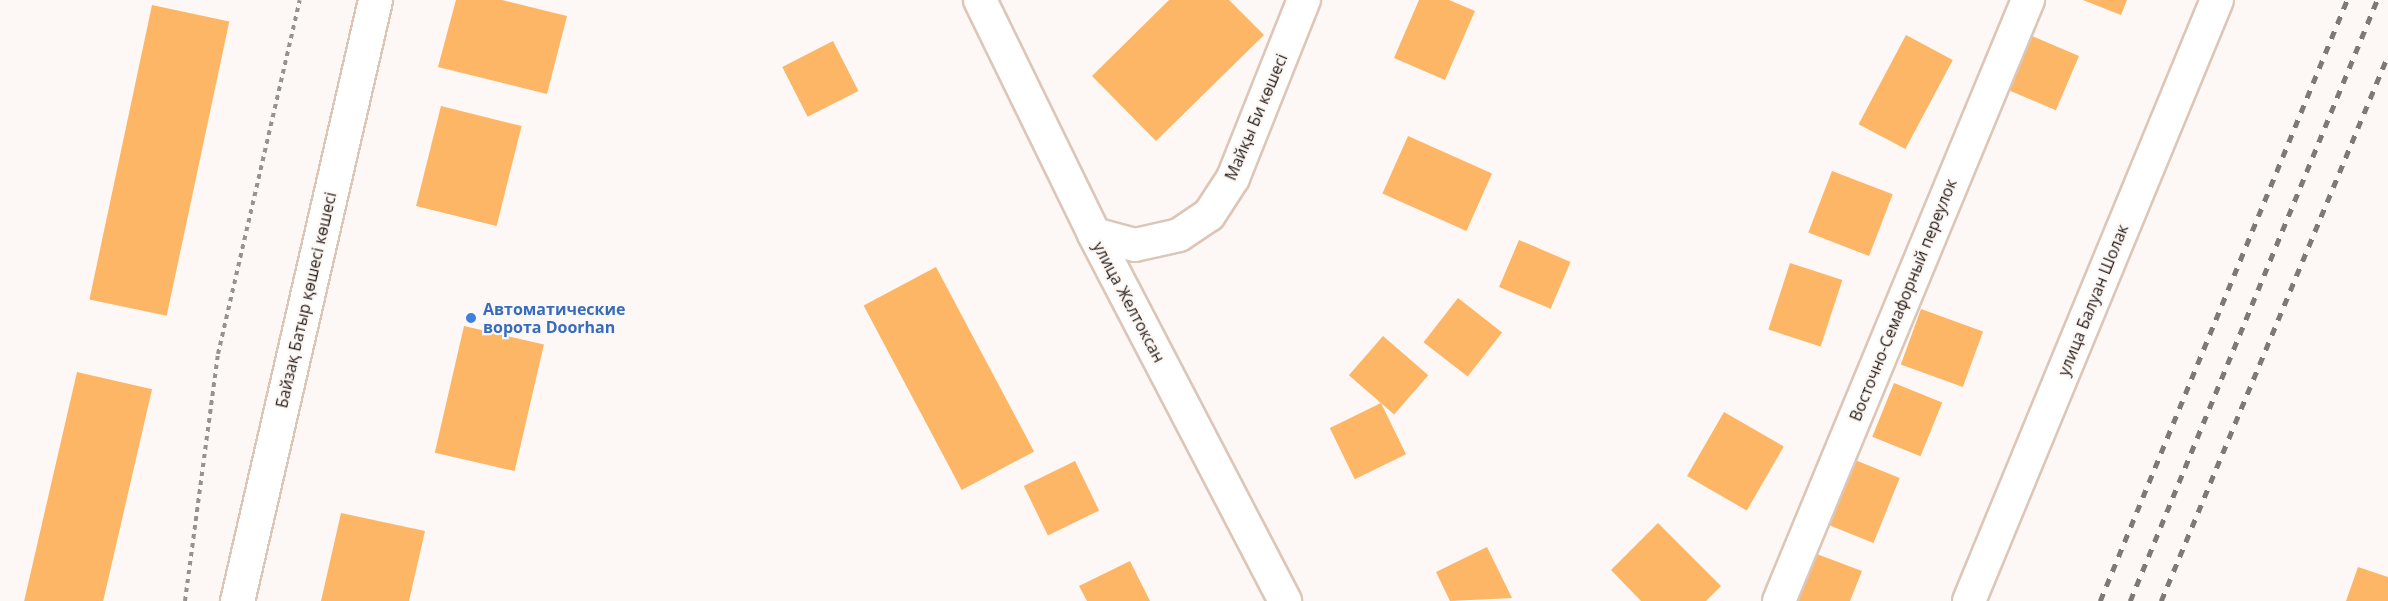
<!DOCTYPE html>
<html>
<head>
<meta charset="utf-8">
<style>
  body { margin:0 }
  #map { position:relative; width:2388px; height:601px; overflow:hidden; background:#fdf8f5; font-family:"Open Sans",sans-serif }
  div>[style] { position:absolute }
  .building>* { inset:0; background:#fcb666; transform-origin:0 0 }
  .path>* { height:4px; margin-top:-2px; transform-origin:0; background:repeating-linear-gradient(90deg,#98918d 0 4.5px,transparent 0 9px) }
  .roads { filter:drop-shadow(2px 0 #dcc6b8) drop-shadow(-2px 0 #dcc6b8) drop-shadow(0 2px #dcc6b8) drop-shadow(0 -2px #dcc6b8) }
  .minor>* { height:32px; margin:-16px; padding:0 16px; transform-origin:16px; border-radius:16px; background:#fff }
  .secondary>* { height:33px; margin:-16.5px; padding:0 16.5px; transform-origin:16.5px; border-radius:16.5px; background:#fff }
  .rail>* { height:4.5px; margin-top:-2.25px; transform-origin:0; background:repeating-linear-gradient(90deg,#7f7874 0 8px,transparent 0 16px) }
  .dots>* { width:16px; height:16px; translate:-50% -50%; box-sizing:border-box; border:3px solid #fdf8f5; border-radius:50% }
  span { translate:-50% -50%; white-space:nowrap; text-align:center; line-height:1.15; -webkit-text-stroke:4.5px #fdf8f5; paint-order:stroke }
  .street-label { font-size:16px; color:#241c17 }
  .shop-label { font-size:16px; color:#366cbe; font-weight:700 }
  .left { translate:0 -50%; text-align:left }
</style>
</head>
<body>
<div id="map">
  <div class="building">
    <i style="clip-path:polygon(456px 0,502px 0,567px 16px,547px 94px,438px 67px)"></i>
    <i style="clip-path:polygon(1169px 0,1229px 0,1264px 35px,1156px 141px,1092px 76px)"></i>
    <i style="clip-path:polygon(1419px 0,1449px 0,1475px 11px,1445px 80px,1394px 58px)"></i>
    <i style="clip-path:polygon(2083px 0,2127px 0,2121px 15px)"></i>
    <i style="left:152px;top:5px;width:79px;height:301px;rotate:12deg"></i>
    <i style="left:1906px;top:35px;width:53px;height:101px;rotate:28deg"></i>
    <i style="left:2032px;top:36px;width:51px;height:59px;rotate:23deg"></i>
    <i style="left:833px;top:41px;width:56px;height:57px;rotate:63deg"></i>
    <i style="left:441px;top:106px;width:83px;height:103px;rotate:14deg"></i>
    <i style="left:1408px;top:136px;width:92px;height:63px;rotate:24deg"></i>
    <i style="left:1832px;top:171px;width:65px;height:66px;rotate:21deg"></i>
    <i style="left:1519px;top:240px;width:56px;height:51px;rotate:23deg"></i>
    <i style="left:1790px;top:263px;width:55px;height:70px;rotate:18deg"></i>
    <i style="left:936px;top:267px;width:209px;height:82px;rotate:62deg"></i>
    <i style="left:1458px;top:298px;width:56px;height:56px;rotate:38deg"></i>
    <i style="left:1921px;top:309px;width:66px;height:59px;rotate:20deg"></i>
    <i style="left:464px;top:326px;width:82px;height:130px;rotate:13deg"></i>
    <i style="left:1383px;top:336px;width:60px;height:52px;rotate:41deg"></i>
    <i style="left:77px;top:372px;width:77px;height:235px;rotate:13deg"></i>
    <i style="left:1894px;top:383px;width:52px;height:58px;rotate:22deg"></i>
    <i style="left:1381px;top:403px;width:57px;height:57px;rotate:64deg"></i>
    <i style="left:1724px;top:412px;width:69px;height:74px;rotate:30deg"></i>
    <i style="left:1845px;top:456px;width:59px;height:70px;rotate:22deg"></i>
    <i style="left:1075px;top:461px;width:55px;height:57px;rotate:64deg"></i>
    <i style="clip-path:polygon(341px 513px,425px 531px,409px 601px,321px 601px)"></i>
    <i style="clip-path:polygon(1658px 523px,1721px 586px,1706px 601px,1641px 601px,1611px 570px)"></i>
    <i style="clip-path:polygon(1487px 547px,1512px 598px,1450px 601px,1436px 572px)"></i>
    <i style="clip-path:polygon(1806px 550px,1862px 571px,1850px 601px,1786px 601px)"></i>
    <i style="clip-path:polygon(1130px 561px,1150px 601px,1087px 601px,1079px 586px)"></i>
    <i style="clip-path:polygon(2358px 567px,2388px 577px,2388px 601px,2346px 601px)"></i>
  </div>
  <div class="path">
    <i style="left:185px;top:601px;width:249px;rotate:-82.4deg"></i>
    <i style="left:218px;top:354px;width:363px;rotate:-77deg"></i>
  </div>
  <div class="roads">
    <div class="minor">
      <i style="left:980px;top:0;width:260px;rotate:64deg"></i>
      <i style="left:1094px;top:234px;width:414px;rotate:62.5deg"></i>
      <i style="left:1094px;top:234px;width:42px;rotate:15deg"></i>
      <i style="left:1135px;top:245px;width:45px;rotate:-12.8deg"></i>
      <i style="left:1179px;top:235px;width:36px;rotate:-34deg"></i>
      <i style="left:1209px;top:215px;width:44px;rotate:-57deg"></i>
      <i style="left:1233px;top:178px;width:192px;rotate:-68.3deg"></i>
      <i style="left:1779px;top:601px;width:651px;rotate:-67.5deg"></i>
      <i style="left:1969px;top:601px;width:650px;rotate:-67.58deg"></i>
    </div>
    <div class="secondary">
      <i style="left:237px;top:601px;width:617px;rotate:-77.07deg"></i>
    </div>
  </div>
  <div class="rail">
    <i style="left:2100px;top:601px;width:650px;rotate:-67.66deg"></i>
    <i style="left:2130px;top:601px;width:650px;rotate:-67.66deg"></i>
    <i style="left:2161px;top:601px;width:591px;rotate:-67.42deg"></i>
  </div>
  <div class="dots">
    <i style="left:471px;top:318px;background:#3f7fe0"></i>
  </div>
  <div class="street-label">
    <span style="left:1256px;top:117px;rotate:-67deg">Майқы Би көшесі</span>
    <span style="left:306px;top:300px;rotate:-77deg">Байзақ Батыр қөшесі көшесі</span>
    <span style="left:1903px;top:300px;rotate:-68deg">Восточно-Семафорный переулок</span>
    <span style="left:2093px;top:300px;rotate:-68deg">улица Балуан Шолак</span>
    <span style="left:1129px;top:302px;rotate:62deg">улица Желтоксан</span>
  </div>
  <div class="shop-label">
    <span class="left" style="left:483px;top:318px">Автоматические<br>ворота Doorhan</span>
  </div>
</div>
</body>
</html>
